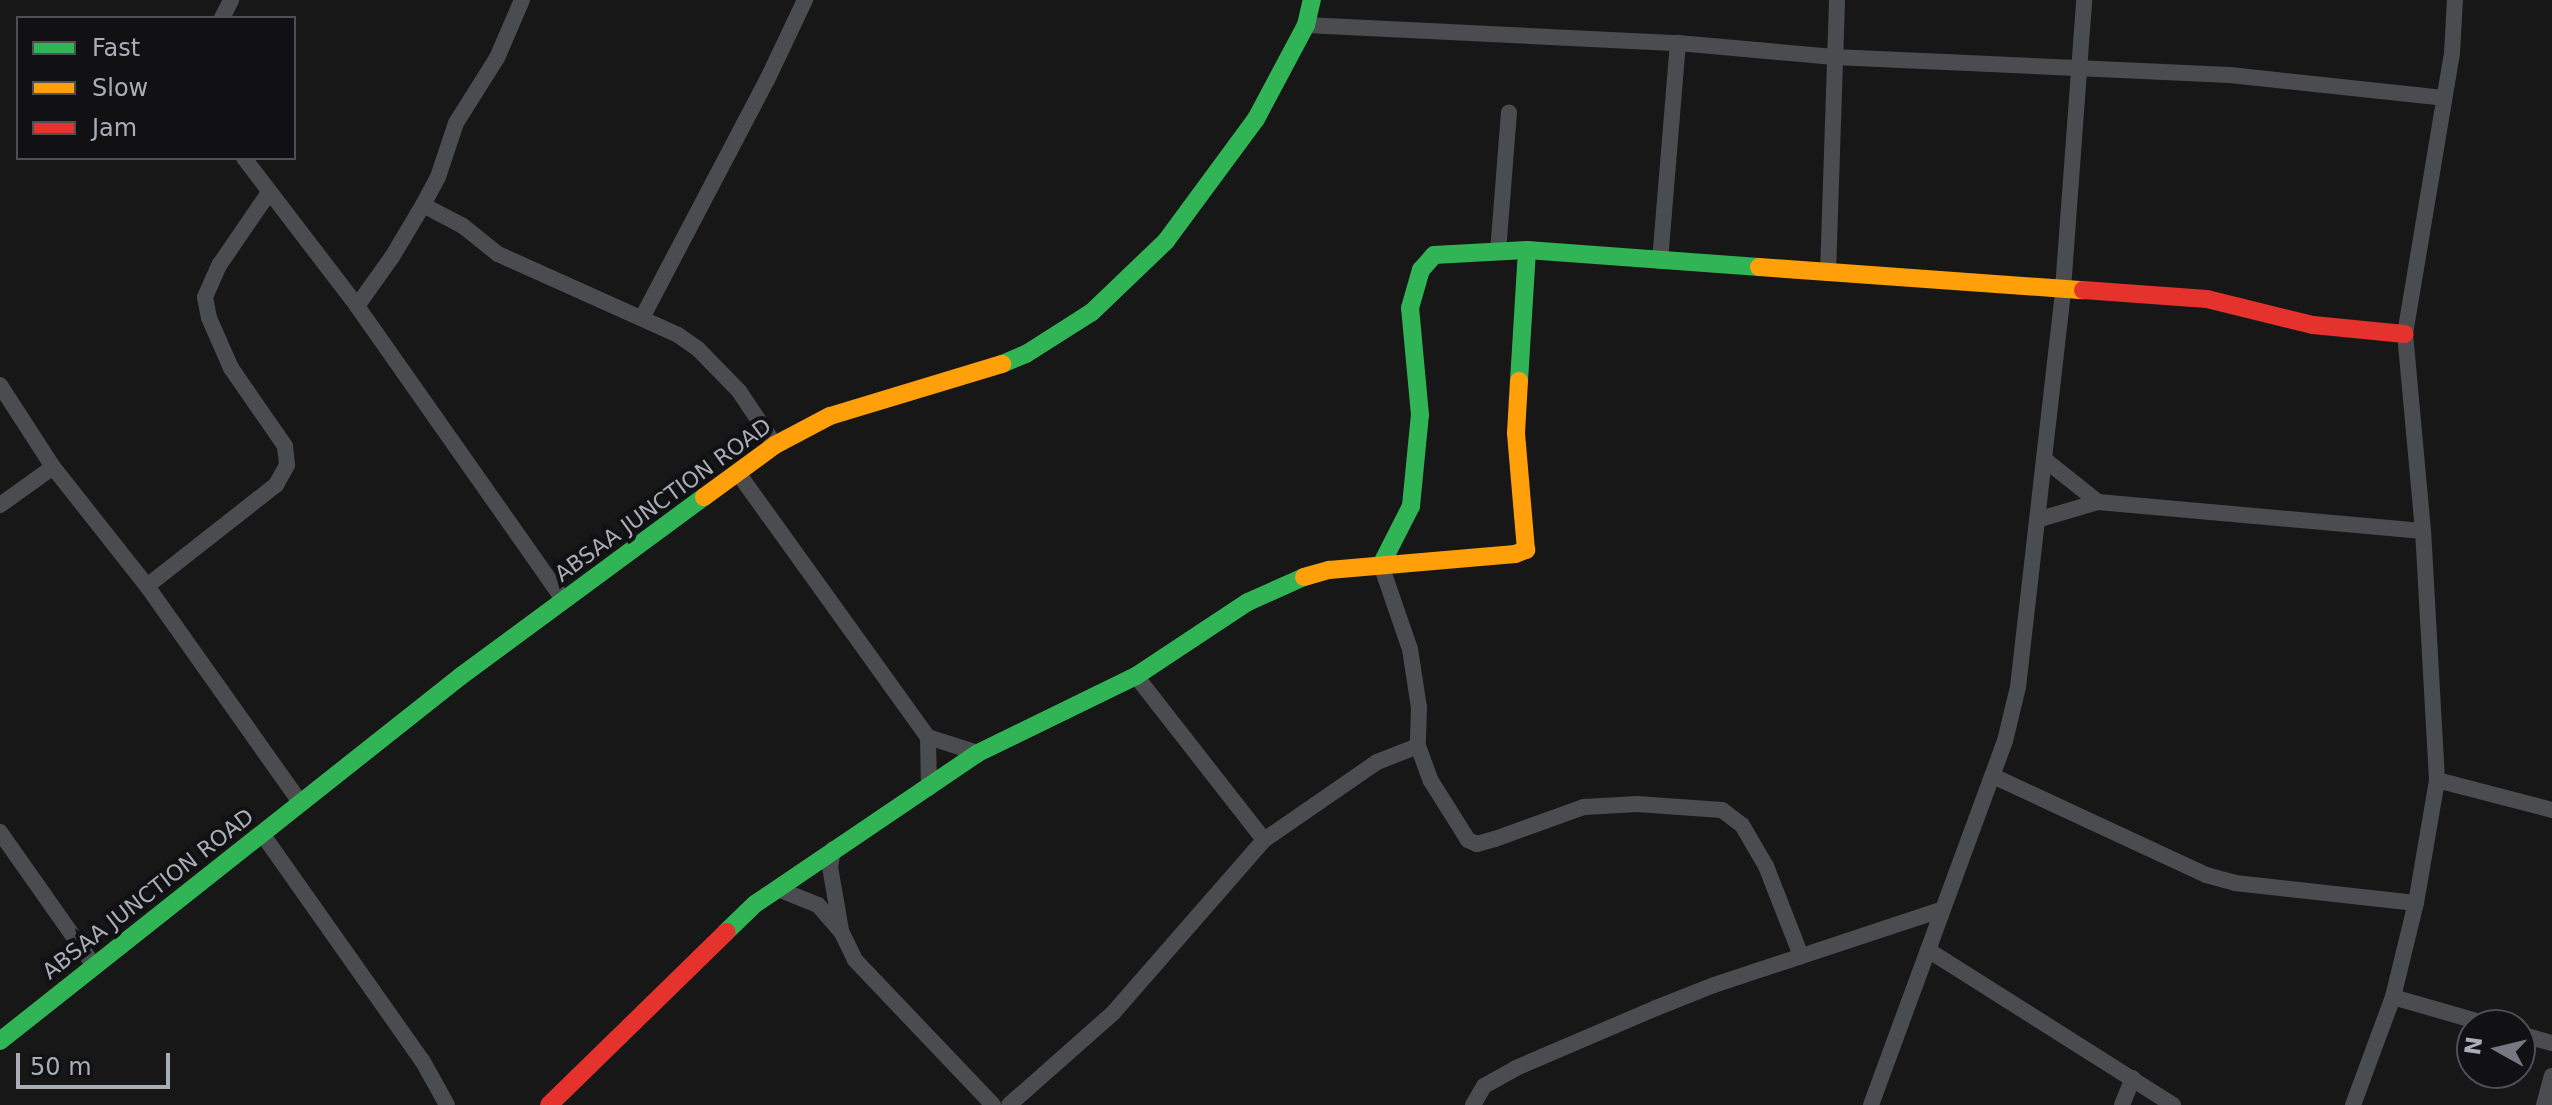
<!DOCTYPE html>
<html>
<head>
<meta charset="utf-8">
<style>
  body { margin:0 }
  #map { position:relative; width:2552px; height:1105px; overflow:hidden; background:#171717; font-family:"DejaVu Sans",sans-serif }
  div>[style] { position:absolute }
  .street>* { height:16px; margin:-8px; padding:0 8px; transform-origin:8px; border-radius:8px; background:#4b4c50 }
  .fast>* { height:18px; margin:-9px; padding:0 9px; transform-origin:9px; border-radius:9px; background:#30b455 }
  .slow>* { height:18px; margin:-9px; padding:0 9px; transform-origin:9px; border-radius:9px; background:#ff9f0a }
  .jam>* { height:18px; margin:-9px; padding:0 9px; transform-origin:9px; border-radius:9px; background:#e5322d }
  span { translate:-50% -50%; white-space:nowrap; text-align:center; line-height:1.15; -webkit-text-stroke:8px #111113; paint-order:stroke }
  .street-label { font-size:22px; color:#a8adb8 }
  .legend { position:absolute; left:16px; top:16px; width:280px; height:144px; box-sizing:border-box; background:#111113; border:2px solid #4d4f55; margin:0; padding:10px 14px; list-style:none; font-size:24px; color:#a8adb8 }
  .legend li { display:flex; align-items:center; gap:16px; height:40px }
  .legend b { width:40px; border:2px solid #4d4f55 }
  .north { position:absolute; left:2456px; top:1009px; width:80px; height:80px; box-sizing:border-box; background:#111113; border:2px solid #4d4f55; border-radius:50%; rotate:278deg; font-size:22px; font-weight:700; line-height:32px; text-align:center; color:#a8adb8 }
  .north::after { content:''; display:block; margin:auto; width:28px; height:36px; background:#757880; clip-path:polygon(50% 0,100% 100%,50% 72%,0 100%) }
  .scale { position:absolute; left:16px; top:1053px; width:154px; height:36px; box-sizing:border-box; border:4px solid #a8adb8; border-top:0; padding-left:10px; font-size:24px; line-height:28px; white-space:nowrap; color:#a8adb8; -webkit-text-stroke:6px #111113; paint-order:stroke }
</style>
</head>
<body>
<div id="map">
  <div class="street">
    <i style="left:222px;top:18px;width:20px;rotate:-63deg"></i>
    <i style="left:1306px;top:25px;width:372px;rotate:2.8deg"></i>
    <i style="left:1678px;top:43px;width:157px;rotate:5.1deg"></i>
    <i style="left:1834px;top:57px;width:396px;rotate:2.6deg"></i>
    <i style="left:2230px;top:75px;width:215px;rotate:6.1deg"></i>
    <i style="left:244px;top:158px;width:186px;rotate:52.6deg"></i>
    <i style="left:357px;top:306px;width:360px;rotate:54.9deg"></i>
    <i style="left:423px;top:205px;width:32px;rotate:-62deg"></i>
    <i style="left:438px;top:177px;width:57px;rotate:-71.6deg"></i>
    <i style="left:456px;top:123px;width:77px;rotate:-57.8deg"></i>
    <i style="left:497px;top:58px;width:63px;rotate:-66.7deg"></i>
    <i style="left:1498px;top:252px;width:140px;rotate:-85.5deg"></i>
    <i style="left:1660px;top:261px;width:219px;rotate:-85.3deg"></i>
    <i style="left:1828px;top:273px;width:273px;rotate:-88.1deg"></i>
    <i style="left:357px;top:306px;width:60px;rotate:-54.5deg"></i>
    <i style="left:392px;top:257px;width:61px;rotate:-59.2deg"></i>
    <i style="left:423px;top:205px;width:45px;rotate:27.7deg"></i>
    <i style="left:463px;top:226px;width:45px;rotate:38.7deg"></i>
    <i style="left:498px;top:254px;width:197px;rotate:24.2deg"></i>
    <i style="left:678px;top:335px;width:24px;rotate:35deg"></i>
    <i style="left:698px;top:349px;width:59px;rotate:45.7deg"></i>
    <i style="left:739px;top:391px;width:65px;rotate:56.3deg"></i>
    <i style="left:643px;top:316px;width:267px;rotate:-62.3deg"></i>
    <i style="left:767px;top:80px;width:89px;rotate:-64.6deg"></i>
    <i style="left:0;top:385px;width:98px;rotate:57.1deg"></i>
    <i style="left:53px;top:467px;width:152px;rotate:51.7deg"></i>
    <i style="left:147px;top:586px;width:263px;rotate:54.7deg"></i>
    <i style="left:2044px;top:459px;width:69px;rotate:38.5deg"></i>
    <i style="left:738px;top:473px;width:325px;rotate:54.3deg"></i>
    <i style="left:928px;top:737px;width:51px;rotate:88.9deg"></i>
    <i style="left:0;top:505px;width:65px;rotate:-35.6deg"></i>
    <i style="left:2040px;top:519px;width:60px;rotate:-16.3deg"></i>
    <i style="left:2098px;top:502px;width:326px;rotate:5.1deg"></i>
    <i style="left:1381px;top:565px;width:89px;rotate:71deg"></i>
    <i style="left:1410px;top:649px;width:60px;rotate:81.3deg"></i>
    <i style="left:1419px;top:708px;width:38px;rotate:92deg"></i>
    <i style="left:1418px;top:746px;width:37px;rotate:70deg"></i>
    <i style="left:1431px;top:781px;width:70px;rotate:57.9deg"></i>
    <i style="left:1468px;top:840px;width:10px;rotate:24deg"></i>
    <i style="left:1477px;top:844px;width:19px;rotate:-16deg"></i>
    <i style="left:1495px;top:839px;width:95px;rotate:-19.8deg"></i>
    <i style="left:1584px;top:807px;width:53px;rotate:-3.2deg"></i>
    <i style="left:1637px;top:804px;width:85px;rotate:4deg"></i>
    <i style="left:1722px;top:810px;width:25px;rotate:37deg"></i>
    <i style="left:1742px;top:825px;width:48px;rotate:59.7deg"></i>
    <i style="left:1766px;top:866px;width:97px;rotate:68.7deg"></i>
    <i style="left:147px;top:586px;width:164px;rotate:-38.1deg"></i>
    <i style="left:276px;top:485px;width:23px;rotate:-61deg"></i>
    <i style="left:287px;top:465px;width:19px;rotate:-96deg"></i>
    <i style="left:285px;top:446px;width:95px;rotate:-124.7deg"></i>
    <i style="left:231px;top:368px;width:55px;rotate:-113.7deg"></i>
    <i style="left:209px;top:318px;width:21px;rotate:-101deg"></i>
    <i style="left:205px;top:297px;width:36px;rotate:-66deg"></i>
    <i style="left:220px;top:264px;width:85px;rotate:-55.6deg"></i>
    <i style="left:1136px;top:676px;width:208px;rotate:52deg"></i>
    <i style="left:928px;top:737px;width:52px;rotate:17.7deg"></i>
    <i style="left:1993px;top:776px;width:235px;rotate:24.9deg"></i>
    <i style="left:2206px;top:875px;width:30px;rotate:15deg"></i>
    <i style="left:2235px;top:883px;width:182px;rotate:6.3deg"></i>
    <i style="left:2437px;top:780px;width:119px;rotate:14.6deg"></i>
    <i style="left:0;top:832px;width:165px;rotate:54.9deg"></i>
    <i style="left:263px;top:835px;width:276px;rotate:54.8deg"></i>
    <i style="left:422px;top:1060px;width:51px;rotate:60.9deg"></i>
    <i style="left:833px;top:849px;width:18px;rotate:99deg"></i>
    <i style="left:830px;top:867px;width:64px;rotate:80.1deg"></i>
    <i style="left:778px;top:889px;width:43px;rotate:21.8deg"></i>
    <i style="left:818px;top:905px;width:35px;rotate:49deg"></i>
    <i style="left:841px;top:931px;width:32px;rotate:64deg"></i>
    <i style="left:855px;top:960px;width:200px;rotate:46.4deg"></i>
    <i style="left:1928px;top:950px;width:290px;rotate:32.3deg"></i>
    <i style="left:2393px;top:997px;width:101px;rotate:16.1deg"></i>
    <i style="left:2520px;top:1034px;width:33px;rotate:16deg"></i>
    <i style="left:1009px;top:1105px;width:139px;rotate:-41.5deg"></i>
    <i style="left:1113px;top:1013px;width:230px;rotate:-48.9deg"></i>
    <i style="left:1264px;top:840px;width:137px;rotate:-34.6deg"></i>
    <i style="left:1377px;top:762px;width:44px;rotate:-21.3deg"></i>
    <i style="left:1473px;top:1105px;width:22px;rotate:-60deg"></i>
    <i style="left:1484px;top:1086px;width:37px;rotate:-29deg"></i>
    <i style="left:1516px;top:1068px;width:152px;rotate:-23.2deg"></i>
    <i style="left:1656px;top:1008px;width:62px;rotate:-21.6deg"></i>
    <i style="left:1714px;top:985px;width:239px;rotate:-18.3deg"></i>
    <i style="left:1871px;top:1105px;width:388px;rotate:-69.8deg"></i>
    <i style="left:2005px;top:741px;width:56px;rotate:-76.5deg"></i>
    <i style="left:2018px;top:687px;width:401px;rotate:-83.5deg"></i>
    <i style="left:2063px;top:289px;width:290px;rotate:-85.8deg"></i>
    <i style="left:2122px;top:1105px;width:29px;rotate:-68deg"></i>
    <i style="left:2353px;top:1105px;width:115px;rotate:-69.7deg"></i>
    <i style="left:2393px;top:997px;width:97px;rotate:-76.3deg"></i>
    <i style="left:2416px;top:903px;width:125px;rotate:-80.3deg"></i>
    <i style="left:2437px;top:780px;width:249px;rotate:-93.2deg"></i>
    <i style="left:2423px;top:531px;width:198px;rotate:-95.2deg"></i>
    <i style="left:2405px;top:334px;width:285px;rotate:-80.5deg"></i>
    <i style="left:2452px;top:53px;width:53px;rotate:-86.8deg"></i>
    <i style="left:2544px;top:1105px;width:30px;rotate:-75deg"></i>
  </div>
  <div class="fast">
    <i style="left:1002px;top:364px;width:26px;rotate:-23deg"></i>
    <i style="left:1026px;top:354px;width:78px;rotate:-32.5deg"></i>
    <i style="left:1092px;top:312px;width:103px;rotate:-43.8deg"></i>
    <i style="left:1166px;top:241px;width:152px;rotate:-53.6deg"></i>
    <i style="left:1256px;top:119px;width:106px;rotate:-62deg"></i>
    <i style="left:1306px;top:25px;width:26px;rotate:-77deg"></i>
    <i style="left:1519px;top:381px;width:131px;rotate:-86.5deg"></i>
    <i style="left:1381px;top:565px;width:66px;rotate:-63deg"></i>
    <i style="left:1411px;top:506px;width:91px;rotate:-84.4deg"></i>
    <i style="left:1420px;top:415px;width:107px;rotate:-95.3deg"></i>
    <i style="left:1410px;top:308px;width:40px;rotate:-74deg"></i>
    <i style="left:1421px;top:270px;width:20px;rotate:-49deg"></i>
    <i style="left:1434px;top:255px;width:93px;rotate:-3.1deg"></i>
    <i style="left:1527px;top:250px;width:233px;rotate:4.2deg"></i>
    <i style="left:726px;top:932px;width:40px;rotate:-44deg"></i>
    <i style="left:755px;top:904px;width:269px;rotate:-34.1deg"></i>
    <i style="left:978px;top:753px;width:176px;rotate:-26deg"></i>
    <i style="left:1136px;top:676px;width:134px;rotate:-33.5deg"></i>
    <i style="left:1248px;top:602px;width:61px;rotate:-24.1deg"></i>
    <i style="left:0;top:1041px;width:588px;rotate:-38.37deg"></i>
    <i style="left:461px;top:676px;width:302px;rotate:-36.4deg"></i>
  </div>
  <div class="slow">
    <i style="left:1759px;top:267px;width:325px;rotate:4.1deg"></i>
    <i style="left:704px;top:497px;width:88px;rotate:-36.2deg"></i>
    <i style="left:775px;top:445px;width:62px;rotate:-27.8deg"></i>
    <i style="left:830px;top:416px;width:180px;rotate:-16.8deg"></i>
    <i style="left:1304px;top:577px;width:26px;rotate:-16deg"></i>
    <i style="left:1329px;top:570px;width:187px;rotate:-4.9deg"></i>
    <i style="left:1515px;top:554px;width:12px;rotate:-20deg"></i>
    <i style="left:1526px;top:550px;width:117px;rotate:-94.9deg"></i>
    <i style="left:1516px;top:433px;width:52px;rotate:-86.7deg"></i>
  </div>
  <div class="jam">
    <i style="left:2083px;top:290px;width:124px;rotate:4.2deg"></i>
    <i style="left:2207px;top:299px;width:109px;rotate:13.8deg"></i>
    <i style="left:2313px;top:325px;width:92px;rotate:5.6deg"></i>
    <i style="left:549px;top:1105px;width:248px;rotate:-44.3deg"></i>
  </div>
  <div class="street-label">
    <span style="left:663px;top:500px;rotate:-36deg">ABSAA JUNCTION ROAD</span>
    <span style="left:148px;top:894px;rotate:-38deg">ABSAA JUNCTION ROAD</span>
  </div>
  <ul class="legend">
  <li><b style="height:10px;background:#30b455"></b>Fast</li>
  <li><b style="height:10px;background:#ff9f0a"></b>Slow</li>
  <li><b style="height:10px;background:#e5322d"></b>Jam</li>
  </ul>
  <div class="north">N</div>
  <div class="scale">50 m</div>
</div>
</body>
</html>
